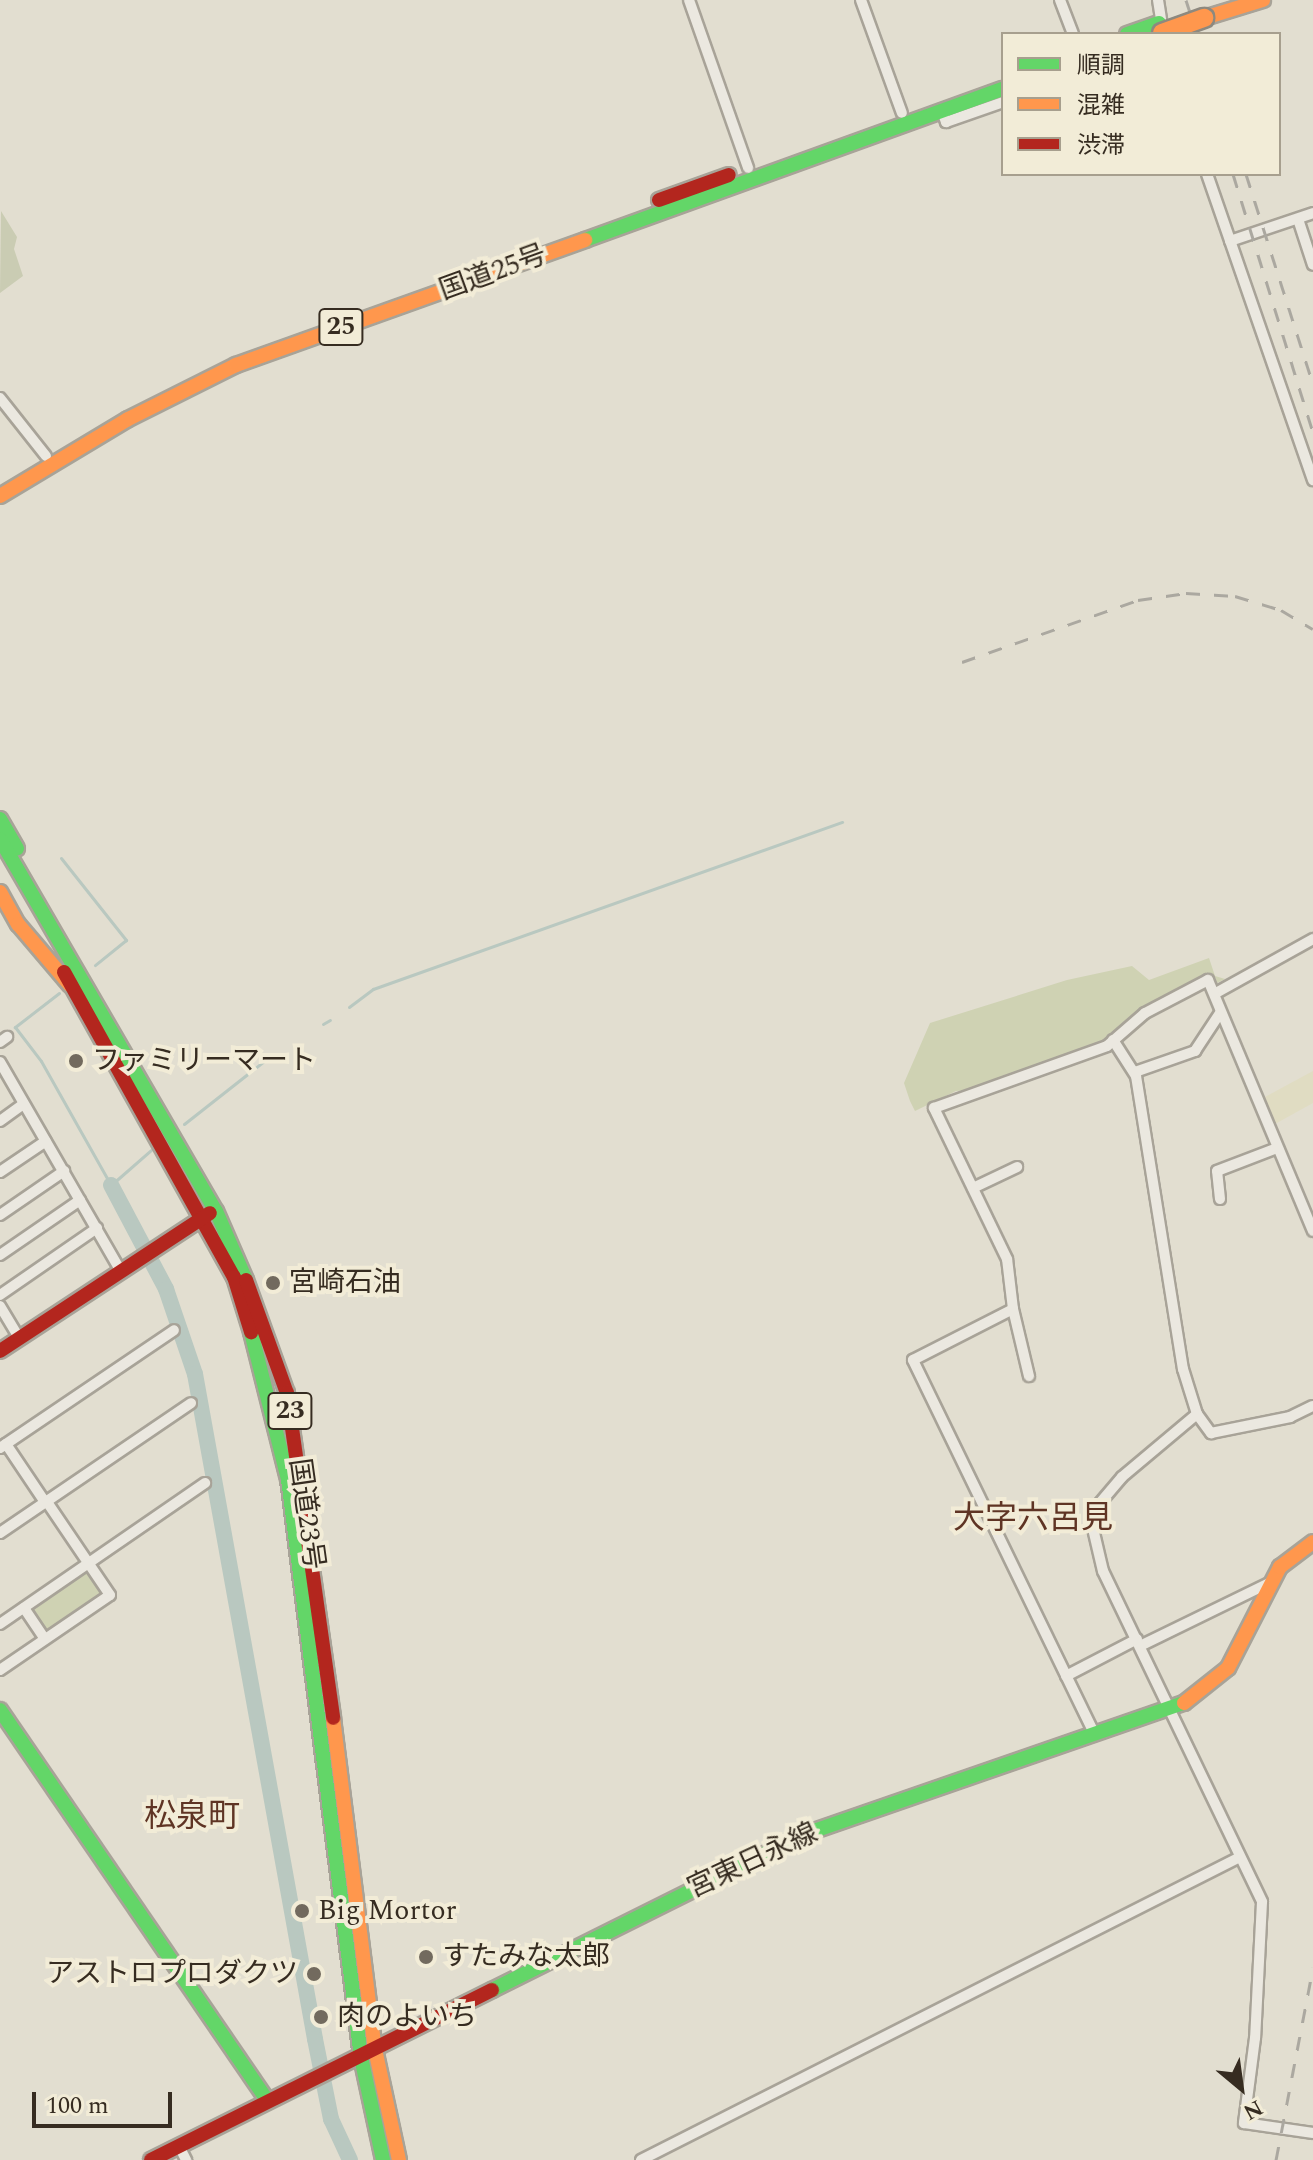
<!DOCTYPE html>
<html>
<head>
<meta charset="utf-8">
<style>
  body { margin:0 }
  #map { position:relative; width:1313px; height:2160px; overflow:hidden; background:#e2ded0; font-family:Spectral,"Noto Sans JP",serif }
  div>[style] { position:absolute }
  .farmland>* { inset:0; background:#e0dcc2 }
  .green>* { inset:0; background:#cfd2b3 }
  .cemetery>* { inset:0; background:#caccb3 }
  .stream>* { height:3px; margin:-1.5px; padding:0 1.5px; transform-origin:1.5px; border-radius:1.5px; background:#b9c8c0 }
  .river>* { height:16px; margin:-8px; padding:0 8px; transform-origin:8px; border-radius:8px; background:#b9c8c0 }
  .roads { filter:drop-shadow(2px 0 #a8a398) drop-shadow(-2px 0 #a8a398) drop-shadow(0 2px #a8a398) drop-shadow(0 -2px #a8a398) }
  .street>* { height:10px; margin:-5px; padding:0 5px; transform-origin:5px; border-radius:5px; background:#ebe8e0 }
  .fast>* { height:14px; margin:-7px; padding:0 7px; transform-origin:7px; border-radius:7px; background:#63d668 }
  .slow>* { height:14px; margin:-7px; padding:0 7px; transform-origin:7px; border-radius:7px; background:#ff974d }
  .jam>* { height:14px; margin:-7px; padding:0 7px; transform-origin:7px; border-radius:7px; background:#b3261e }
  .rail>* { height:3px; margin-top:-1.5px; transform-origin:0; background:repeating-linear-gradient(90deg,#aba8a0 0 14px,transparent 0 28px) }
  .bridges { filter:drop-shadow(2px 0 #8d897f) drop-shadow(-2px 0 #8d897f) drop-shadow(0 2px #8d897f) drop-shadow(0 -2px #8d897f) }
  .slow-bridge>* { height:18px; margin:-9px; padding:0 9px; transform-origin:9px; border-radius:9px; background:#ff974d }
  .dots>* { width:22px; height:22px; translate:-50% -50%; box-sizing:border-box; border:4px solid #f2ecd7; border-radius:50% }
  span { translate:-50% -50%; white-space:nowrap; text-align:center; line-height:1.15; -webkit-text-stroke:8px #f2ecd7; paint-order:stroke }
  .shield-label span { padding:2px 6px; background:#f2ecd7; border:2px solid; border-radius:6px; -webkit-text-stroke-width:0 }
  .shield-label { font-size:26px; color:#362c21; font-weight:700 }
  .street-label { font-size:28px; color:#362c21 }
  .poi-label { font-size:28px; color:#362c21 }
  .left { translate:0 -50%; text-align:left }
  .right { translate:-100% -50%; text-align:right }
  .quarter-label { font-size:32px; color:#5f3424 }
  .legend { position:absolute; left:1001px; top:32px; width:280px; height:144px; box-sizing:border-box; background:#f2ecd7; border:2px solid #a79f8e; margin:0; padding:10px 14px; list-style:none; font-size:24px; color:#362c21 }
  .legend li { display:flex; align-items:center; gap:16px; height:40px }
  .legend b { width:40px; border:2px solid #a79f8e }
  .north { position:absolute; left:1201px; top:2048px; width:80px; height:80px; -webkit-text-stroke:6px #f2ecd7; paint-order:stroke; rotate:151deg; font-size:22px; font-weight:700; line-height:32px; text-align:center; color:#362c21 }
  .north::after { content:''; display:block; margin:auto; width:28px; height:36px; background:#362c21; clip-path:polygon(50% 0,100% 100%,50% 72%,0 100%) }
  .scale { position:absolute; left:32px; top:2092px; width:140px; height:36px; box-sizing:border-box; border:4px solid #362c21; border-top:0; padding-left:10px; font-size:24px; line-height:28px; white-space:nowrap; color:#362c21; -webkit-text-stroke:6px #f2ecd7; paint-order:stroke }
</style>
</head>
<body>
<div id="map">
  <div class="farmland">
    <i style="clip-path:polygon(1313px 1071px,1313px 1103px,1275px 1124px,1263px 1098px)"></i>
  </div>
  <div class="green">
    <i style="clip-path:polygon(1209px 958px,1215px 976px,1225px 979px,1217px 983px,1210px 977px,1136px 1016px,1104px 1042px,976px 1090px,956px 1091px,915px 1111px,910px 1101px,904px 1083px,930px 1023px,1067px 980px,1132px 966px,1149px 980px)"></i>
    <i style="clip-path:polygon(85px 1571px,90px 1571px,103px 1596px,45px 1633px,29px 1609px)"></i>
  </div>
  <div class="cemetery">
    <i style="clip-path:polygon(1px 211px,17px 237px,14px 249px,23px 276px,0 293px)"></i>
  </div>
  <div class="stream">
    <i style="left:61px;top:858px;width:105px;rotate:51.6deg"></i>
    <i style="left:126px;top:940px;width:40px;rotate:141deg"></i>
    <i style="left:59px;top:993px;width:56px;rotate:142.3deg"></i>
    <i style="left:15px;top:1027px;width:43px;rotate:52.6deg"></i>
    <i style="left:41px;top:1061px;width:142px;rotate:60.6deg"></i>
    <i style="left:111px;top:1185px;width:53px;rotate:-41.2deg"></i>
    <i style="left:349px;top:1007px;width:30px;rotate:-37deg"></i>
    <i style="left:373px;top:989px;width:498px;rotate:-19.6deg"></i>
    <i style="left:323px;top:1024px;width:8px;rotate:-30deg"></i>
    <i style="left:184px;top:1124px;width:107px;rotate:-38.2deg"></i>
  </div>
  <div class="river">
    <i style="left:111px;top:1185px;width:118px;rotate:62.1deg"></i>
    <i style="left:166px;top:1289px;width:90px;rotate:71.2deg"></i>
    <i style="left:195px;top:1374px;width:676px;rotate:79.77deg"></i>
    <i style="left:315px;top:2039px;width:82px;rotate:78.7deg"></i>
    <i style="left:331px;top:2119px;width:45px;rotate:65.1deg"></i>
  </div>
  <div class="roads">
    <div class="street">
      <i style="left:689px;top:0;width:178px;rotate:70.6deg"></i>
      <i style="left:861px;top:0;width:120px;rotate:70.1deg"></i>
      <i style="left:1060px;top:0;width:36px;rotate:69deg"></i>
      <i style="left:1158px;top:0;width:26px;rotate:81deg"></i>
      <i style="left:942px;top:111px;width:12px;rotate:70deg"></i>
      <i style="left:946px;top:122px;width:60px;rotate:-19.3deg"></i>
      <i style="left:1207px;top:174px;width:324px;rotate:70.9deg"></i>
      <i style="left:1298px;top:219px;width:48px;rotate:71.9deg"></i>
      <i style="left:1230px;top:241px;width:88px;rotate:-18.6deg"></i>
      <i style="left:0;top:398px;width:74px;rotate:51.6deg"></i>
      <i style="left:1216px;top:993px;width:111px;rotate:-29.1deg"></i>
      <i style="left:1113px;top:1040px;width:43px;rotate:57.4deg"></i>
      <i style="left:1136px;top:1076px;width:297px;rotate:80.9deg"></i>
      <i style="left:1183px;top:1369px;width:47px;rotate:72.7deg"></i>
      <i style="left:1197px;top:1414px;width:24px;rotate:54deg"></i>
      <i style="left:1211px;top:1433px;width:81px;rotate:-11.4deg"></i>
      <i style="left:1290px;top:1417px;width:25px;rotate:-26deg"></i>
      <i style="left:0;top:1042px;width:9px;rotate:-36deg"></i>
      <i style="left:0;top:1062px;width:240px;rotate:60deg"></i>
      <i style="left:1135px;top:1072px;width:64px;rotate:-19.3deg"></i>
      <i style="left:1195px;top:1051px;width:45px;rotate:-56.7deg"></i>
      <i style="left:0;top:1121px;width:29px;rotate:-36deg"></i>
      <i style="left:0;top:1172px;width:55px;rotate:-34deg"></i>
      <i style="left:973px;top:1188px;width:49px;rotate:-25.5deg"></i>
      <i style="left:1220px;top:1199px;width:28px;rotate:-96deg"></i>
      <i style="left:1217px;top:1171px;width:64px;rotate:-21deg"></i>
      <i style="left:0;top:1215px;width:78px;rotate:-34.5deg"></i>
      <i style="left:0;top:1255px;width:97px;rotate:-34.5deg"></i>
      <i style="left:0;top:1295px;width:118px;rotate:-34.6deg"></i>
      <i style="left:0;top:1306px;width:37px;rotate:59deg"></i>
      <i style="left:1013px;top:1309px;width:69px;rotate:76.6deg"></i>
      <i style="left:1197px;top:1414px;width:98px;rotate:140deg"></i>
      <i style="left:1122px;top:1477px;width:43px;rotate:130.3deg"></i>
      <i style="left:1094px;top:1510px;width:10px;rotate:107deg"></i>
      <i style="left:1091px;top:1520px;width:52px;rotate:76.8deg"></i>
      <i style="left:1103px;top:1571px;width:367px;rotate:64.3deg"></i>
      <i style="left:1262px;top:1902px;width:136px;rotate:92.9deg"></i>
      <i style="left:1255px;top:2038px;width:86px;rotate:97.4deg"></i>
      <i style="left:1244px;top:2123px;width:70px;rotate:8.2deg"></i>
      <i style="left:6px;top:1444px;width:70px;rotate:56.1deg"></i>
      <i style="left:0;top:1448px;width:210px;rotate:-34.1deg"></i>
      <i style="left:0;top:1533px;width:231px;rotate:-34.2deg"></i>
      <i style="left:24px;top:1608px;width:37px;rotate:56deg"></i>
      <i style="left:0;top:1624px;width:249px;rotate:-34.5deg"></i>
      <i style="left:1142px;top:1645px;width:144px;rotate:-26deg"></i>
      <i style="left:0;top:1670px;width:133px;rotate:-34.3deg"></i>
      <i style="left:110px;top:1595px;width:112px;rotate:-124.1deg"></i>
      <i style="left:1066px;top:1676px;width:80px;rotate:-27.5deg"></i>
      <i style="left:1095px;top:1735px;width:417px;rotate:-115.9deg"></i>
      <i style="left:913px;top:1360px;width:112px;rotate:-27deg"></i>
      <i style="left:1013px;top:1309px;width:50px;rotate:-96.8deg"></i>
      <i style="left:1007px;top:1259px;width:168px;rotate:-115.8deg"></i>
      <i style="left:934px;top:1108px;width:184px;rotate:-19.7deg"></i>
      <i style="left:1107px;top:1046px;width:50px;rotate:-41deg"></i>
      <i style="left:1145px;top:1013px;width:71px;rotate:-27.6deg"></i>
      <i style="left:1208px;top:980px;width:272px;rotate:67.3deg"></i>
      <i style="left:179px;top:2146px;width:16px;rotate:63deg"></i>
      <i style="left:641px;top:2160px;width:671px;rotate:-26.83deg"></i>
    </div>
    <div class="fast">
      <i style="left:1127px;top:34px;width:34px;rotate:-19deg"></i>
      <i style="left:585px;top:240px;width:444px;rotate:-19.9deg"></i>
      <i style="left:0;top:819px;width:34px;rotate:60deg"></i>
      <i style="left:0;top:839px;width:430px;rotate:59.9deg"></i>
      <i style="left:216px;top:1211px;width:75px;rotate:66.5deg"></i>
      <i style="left:251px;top:1332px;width:152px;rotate:75.9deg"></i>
      <i style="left:288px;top:1479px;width:583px;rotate:82.8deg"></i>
      <i style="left:361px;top:2057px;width:105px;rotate:77.9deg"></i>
      <i style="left:0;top:1710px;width:474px;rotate:55.6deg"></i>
      <i style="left:492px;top:1990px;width:350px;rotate:-26.5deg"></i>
      <i style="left:805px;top:1834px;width:401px;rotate:-19.1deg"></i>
    </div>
    <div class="slow">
      <i style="left:1204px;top:18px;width:62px;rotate:-17deg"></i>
      <i style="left:0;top:496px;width:149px;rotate:-31deg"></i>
      <i style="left:128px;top:419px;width:121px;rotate:-26.6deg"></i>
      <i style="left:236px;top:365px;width:371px;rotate:-19.7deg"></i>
      <i style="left:0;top:892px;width:37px;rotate:61deg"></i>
      <i style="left:18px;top:924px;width:80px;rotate:49.6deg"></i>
      <i style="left:1184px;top:1703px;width:56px;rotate:-38.5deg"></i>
      <i style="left:1228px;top:1668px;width:114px;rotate:-62.8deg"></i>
      <i style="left:1280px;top:1567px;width:41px;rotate:-37.1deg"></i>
      <i style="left:333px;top:1718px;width:334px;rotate:82.8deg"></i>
      <i style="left:375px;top:2049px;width:114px;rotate:77.8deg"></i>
    </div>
    <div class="jam">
      <i style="left:659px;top:200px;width:74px;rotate:-19.7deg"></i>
      <i style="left:64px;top:972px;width:349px;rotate:60.9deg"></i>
      <i style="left:234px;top:1277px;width:58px;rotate:72.8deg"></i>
      <i style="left:246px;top:1280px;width:120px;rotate:70.1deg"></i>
      <i style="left:287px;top:1393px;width:328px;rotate:81.9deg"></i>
      <i style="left:0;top:1351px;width:251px;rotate:-33.3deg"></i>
      <i style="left:151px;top:2160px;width:381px;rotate:-26.5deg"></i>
    </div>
  </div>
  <div class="rail">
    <i style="left:1186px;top:0;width:36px;rotate:72deg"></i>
    <i style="left:1233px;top:174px;width:270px;rotate:72.8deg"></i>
    <i style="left:1246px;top:174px;width:220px;rotate:72.3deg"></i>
    <i style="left:962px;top:662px;width:187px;rotate:-19.4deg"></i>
    <i style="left:1138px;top:600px;width:49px;rotate:-8.3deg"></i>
    <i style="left:1186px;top:593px;width:49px;rotate:3.5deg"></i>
    <i style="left:1235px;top:596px;width:48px;rotate:16.9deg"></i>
    <i style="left:1281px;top:610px;width:37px;rotate:31deg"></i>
    <i style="left:1276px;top:2160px;width:196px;rotate:-79.1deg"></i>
  </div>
  <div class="bridges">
    <div class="slow-bridge">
      <i style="left:1162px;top:33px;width:45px;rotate:-19.7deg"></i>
    </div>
  </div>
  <div class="dots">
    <i style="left:76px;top:1061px;background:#726a5e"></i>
    <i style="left:273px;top:1283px;background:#726a5e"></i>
    <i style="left:302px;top:1911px;background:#726a5e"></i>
    <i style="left:426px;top:1957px;background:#726a5e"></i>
    <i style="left:314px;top:1974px;background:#726a5e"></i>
    <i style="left:321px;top:2017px;background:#726a5e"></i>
  </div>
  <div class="shield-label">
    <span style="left:341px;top:327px">25</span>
    <span style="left:290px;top:1411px">23</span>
  </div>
  <div class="street-label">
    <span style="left:493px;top:273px;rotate:-20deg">国道25号</span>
    <span style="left:306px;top:1514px;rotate:82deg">国道23号</span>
    <span style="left:753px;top:1861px;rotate:-25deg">宮東日永線</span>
  </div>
  <div class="poi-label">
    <span class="left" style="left:92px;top:1061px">ファミリーマート</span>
    <span class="left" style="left:289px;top:1283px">宮崎石油</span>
    <span class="left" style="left:318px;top:1911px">Big Mortor</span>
    <span class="left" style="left:442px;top:1957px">すたみな太郎</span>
    <span class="right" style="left:298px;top:1974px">アストロプロダクツ</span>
    <span class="left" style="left:337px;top:2017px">肉のよいち</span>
  </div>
  <div class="quarter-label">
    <span style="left:1033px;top:1519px">大字六呂見</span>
    <span style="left:192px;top:1817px">松泉町</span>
  </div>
  <ul class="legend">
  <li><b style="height:10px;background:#63d668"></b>順調</li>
  <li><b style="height:10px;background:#ff974d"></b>混雑</li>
  <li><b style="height:10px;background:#b3261e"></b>渋滞</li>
  </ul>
  <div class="north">N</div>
  <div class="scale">100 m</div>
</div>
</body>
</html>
